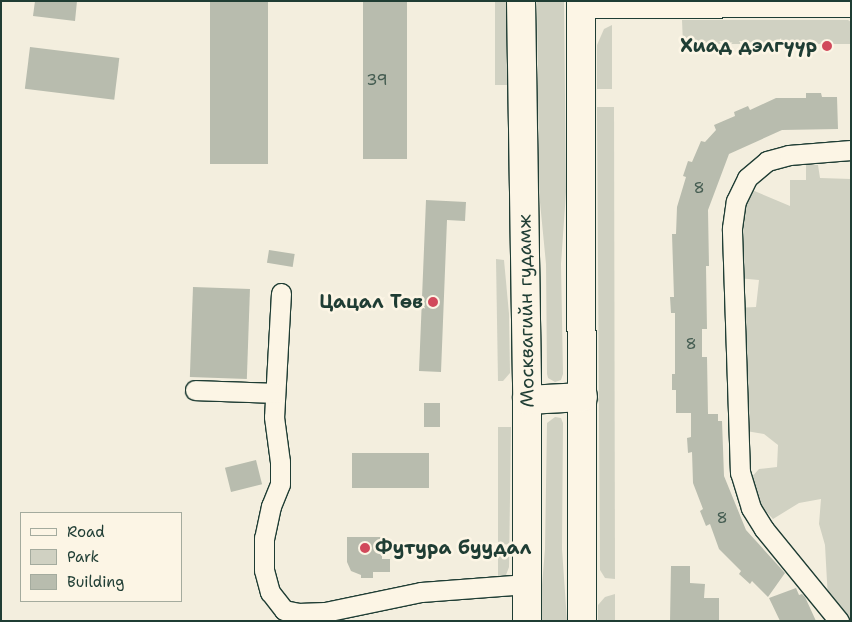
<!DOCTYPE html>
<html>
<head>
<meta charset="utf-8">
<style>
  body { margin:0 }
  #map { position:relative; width:852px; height:622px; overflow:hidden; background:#f3eede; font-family:"Shantell Sans",sans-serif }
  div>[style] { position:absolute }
  .green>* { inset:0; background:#d0d1c2; transform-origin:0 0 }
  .building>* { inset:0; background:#b8bcae; transform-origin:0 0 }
  .roads { filter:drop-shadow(1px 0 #1f3d34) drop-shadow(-1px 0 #1f3d34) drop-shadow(0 1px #1f3d34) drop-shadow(0 -1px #1f3d34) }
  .street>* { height:19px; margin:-9.5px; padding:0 9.5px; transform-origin:9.5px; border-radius:9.5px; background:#fcf5e5 }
  .secondary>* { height:26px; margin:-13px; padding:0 13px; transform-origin:13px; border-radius:13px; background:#fcf5e5 }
  .highway>* { height:28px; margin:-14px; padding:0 14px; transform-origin:14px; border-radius:14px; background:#fcf5e5 }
  .dots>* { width:14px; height:14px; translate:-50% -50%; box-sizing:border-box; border:2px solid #fcf5e5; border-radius:50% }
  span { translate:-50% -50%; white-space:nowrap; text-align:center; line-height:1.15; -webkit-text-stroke:5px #fcf5e5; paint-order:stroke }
  .number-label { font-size:16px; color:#455d52 }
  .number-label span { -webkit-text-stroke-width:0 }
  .poi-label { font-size:19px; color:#1f3d34; font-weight:700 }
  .right { translate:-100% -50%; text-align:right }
  .left { translate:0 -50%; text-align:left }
  .street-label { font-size:19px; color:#1f3d34 }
  .frame { position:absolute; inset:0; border:2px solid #1f3d34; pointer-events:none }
  .legend { position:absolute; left:20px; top:512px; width:162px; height:90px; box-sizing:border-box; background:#fcf5e5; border:1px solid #a4ab9e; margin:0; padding:6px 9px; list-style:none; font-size:15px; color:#1f3d34 }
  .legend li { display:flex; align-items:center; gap:10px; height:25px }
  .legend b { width:25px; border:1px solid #a4ab9e }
</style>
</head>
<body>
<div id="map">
  <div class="green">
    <i style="left:495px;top:1px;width:13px;height:84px"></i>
    <i style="clip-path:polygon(537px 1px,564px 1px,566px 192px,561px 264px,563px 374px,561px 380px,555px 382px,548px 378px,547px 374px,546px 264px,539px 192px)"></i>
    <i style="clip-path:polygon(682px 20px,848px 20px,851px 22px,851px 44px,683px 44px)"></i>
    <i style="clip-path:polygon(612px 25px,612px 89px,597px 89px,597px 45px,604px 29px)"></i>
    <i style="clip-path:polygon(597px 107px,614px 107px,615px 579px,605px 578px,600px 570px)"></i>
    <i style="clip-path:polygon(806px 164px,818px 165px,820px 178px,851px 179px,851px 620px,837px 617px,828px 600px,825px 545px,819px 524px,821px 499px,799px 503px,773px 519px,760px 505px,749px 480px,759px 469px,777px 467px,778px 445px,764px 434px,746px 431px,748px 403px,731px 394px,734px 308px,756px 307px,759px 280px,737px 278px,745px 187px,790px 206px,790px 180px,806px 180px)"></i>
    <i style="clip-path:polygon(496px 259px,504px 260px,509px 314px,510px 373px,503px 381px,498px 381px)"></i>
    <i style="clip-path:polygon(555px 417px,561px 418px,563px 423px,562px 549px,567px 621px,539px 621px,545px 549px,547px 423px)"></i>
    <i style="clip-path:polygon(498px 427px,511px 427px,509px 567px,506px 575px,503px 576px,498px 576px)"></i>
    <i style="clip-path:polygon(615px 594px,615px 621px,598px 621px,598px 605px,605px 597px)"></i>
  </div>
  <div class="building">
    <i style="clip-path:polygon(35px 1px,77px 1px,75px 21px,33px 16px)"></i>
    <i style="left:210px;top:1px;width:58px;height:163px"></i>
    <i style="left:363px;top:1px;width:44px;height:158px"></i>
    <i style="left:30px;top:47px;width:90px;height:42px;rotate:7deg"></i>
    <i style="clip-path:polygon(806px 93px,821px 93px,822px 97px,837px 97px,838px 129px,782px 130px,729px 154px,708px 210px,709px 266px,706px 266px,707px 329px,702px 329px,702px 357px,707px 357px,708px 414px,718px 414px,718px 421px,722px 421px,724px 476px,746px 530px,785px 573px,768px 597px,752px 581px,750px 584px,739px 574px,741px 571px,719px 549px,710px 524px,706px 526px,700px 511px,703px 509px,693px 483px,692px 452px,688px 453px,687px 438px,691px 437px,691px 413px,676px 413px,676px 390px,672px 390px,672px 374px,675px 374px,675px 313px,671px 313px,670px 297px,674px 297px,672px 234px,676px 234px,677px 207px,686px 177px,683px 176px,688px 161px,692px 162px,701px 141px,705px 142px,716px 130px,714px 125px,735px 116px,734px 112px,748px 106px,750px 110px,776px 98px,806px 98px)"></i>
    <i style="clip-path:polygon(426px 200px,466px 202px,465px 221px,447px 220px,441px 372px,419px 371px)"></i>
    <i style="left:269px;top:250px;width:26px;height:13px;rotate:9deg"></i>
    <i style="left:193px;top:287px;width:57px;height:90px;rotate:2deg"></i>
    <i style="left:424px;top:403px;width:16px;height:24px"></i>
    <i style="left:352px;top:453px;width:77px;height:35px"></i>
    <i style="left:256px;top:460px;width:25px;height:32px;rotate:76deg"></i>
    <i style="clip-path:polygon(347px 537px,382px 537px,382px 559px,390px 559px,390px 572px,373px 572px,373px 578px,361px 578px,361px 575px,351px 571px,347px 562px)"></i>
    <i style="clip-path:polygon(671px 566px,690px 566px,690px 583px,705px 584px,704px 598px,719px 598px,719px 621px,670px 621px)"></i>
    <i style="clip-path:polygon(796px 588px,799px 595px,802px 594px,805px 597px,816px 621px,780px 621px,769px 598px)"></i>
  </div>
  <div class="roads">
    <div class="street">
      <i style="left:281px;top:293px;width:124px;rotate:93.2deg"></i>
      <i style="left:274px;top:417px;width:45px;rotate:82.4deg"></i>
      <i style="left:280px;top:462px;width:22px;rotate:90deg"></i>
      <i style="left:280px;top:484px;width:24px;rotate:112deg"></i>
      <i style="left:271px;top:506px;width:33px;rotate:102deg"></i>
      <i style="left:264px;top:538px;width:32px;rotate:90deg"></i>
      <i style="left:264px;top:570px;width:23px;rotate:75deg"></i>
      <i style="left:270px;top:592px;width:23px;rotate:52deg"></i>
      <i style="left:284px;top:610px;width:14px;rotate:12deg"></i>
      <i style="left:298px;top:613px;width:27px;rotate:-2deg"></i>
      <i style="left:325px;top:612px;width:98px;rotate:-11.8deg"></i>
      <i style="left:421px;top:592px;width:106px;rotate:-4.3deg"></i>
      <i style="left:195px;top:390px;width:80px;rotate:2.1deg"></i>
      <i style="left:839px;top:621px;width:119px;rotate:-129.2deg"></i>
      <i style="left:764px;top:529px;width:25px;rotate:-122deg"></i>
      <i style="left:751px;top:508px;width:37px;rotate:-107deg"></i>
      <i style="left:740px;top:473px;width:245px;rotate:-91.9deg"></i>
      <i style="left:732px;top:228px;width:27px;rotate:-82deg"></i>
      <i style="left:736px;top:201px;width:25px;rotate:-64deg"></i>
      <i style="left:747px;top:178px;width:26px;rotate:-40deg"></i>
      <i style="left:767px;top:161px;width:23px;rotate:-15deg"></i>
      <i style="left:789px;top:155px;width:62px;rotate:-4.6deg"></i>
    </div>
    <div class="secondary">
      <i style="left:581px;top:5px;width:270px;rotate:-0.2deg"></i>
    </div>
    <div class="highway">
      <i style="left:521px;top:1px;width:399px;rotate:89.1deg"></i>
      <i style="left:527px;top:400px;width:221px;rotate:90deg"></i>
      <i style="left:581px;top:1px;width:620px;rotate:89.91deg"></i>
      <i style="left:527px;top:400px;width:56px;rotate:-3.1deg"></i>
    </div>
  </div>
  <div class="dots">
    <i style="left:827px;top:46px;background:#d1495b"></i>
    <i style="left:433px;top:302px;background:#d1495b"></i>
    <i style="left:365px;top:548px;background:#d1495b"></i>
  </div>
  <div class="number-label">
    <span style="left:377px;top:80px">39</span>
    <span style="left:699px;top:188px">8</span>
    <span style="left:691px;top:344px">8</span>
    <span style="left:722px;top:518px">8</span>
  </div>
  <div class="poi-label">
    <span class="right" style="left:817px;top:46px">Хиад дэлгүүр</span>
    <span class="right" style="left:423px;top:302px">Цацал Төв</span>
    <span class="left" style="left:375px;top:548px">Футура буудал</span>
  </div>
  <div class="street-label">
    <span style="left:526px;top:311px;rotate:-91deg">Москвагийн гудамж</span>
  </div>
  <div class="frame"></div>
  <ul class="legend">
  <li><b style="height:6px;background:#fcf5e5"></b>Road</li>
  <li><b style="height:14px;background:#d0d1c2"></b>Park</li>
  <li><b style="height:14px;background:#b8bcae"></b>Building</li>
  </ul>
</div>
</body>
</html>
